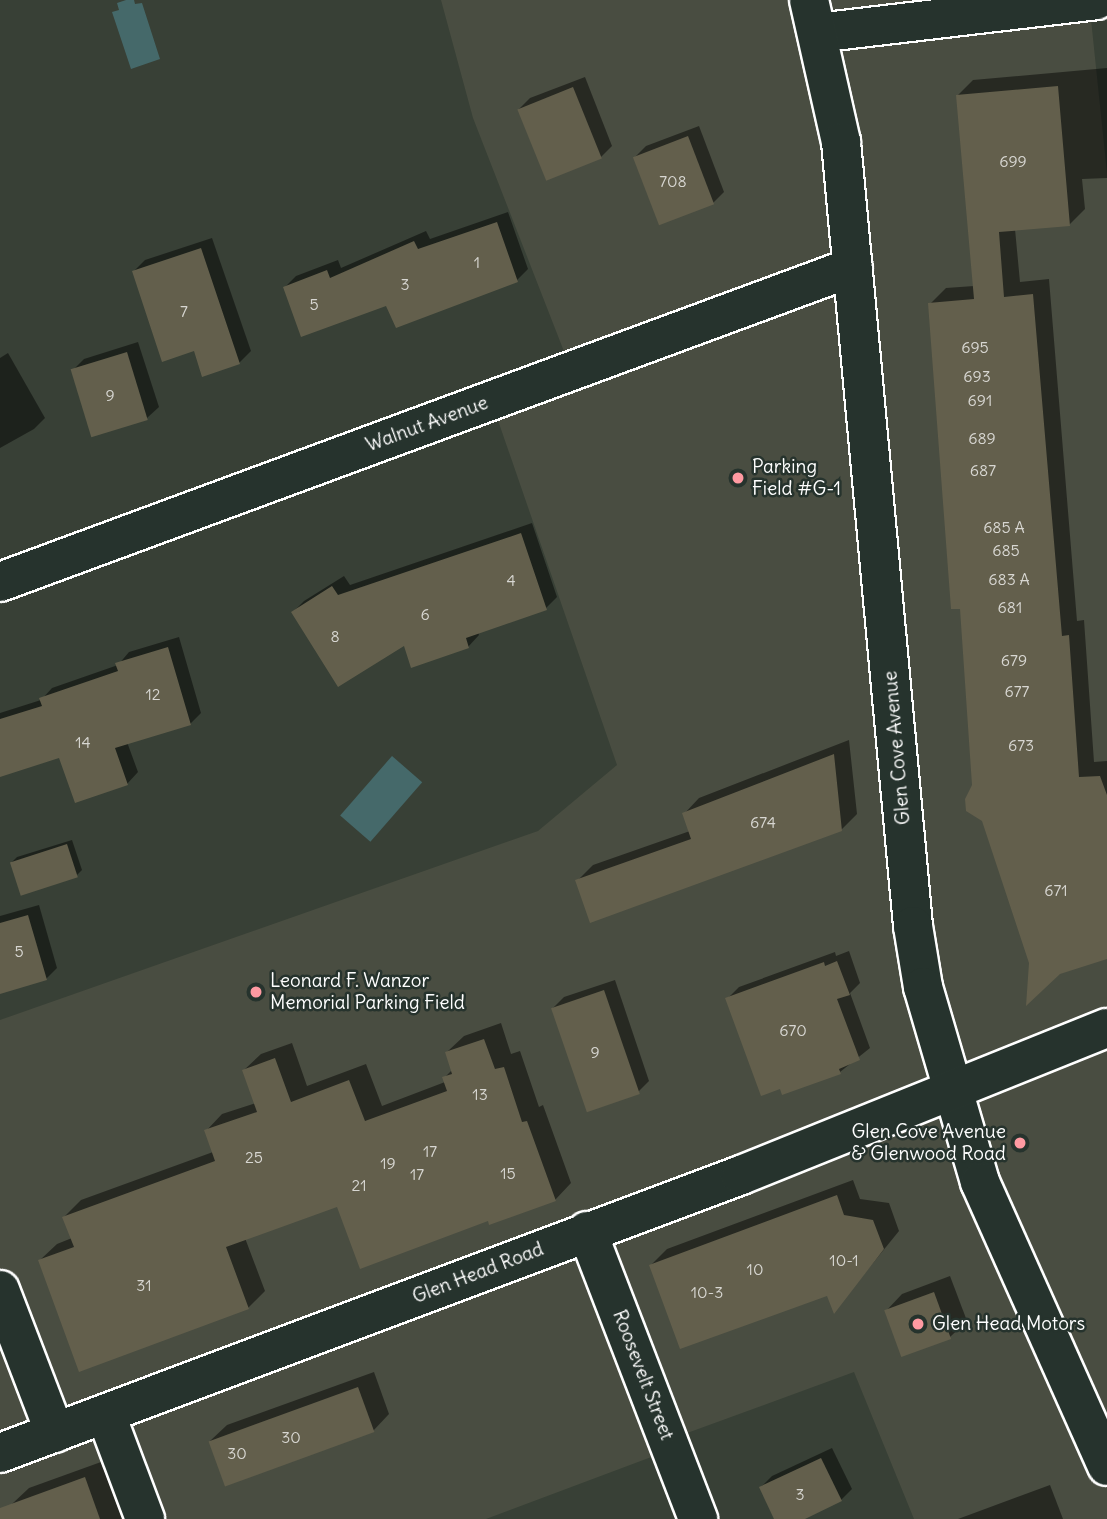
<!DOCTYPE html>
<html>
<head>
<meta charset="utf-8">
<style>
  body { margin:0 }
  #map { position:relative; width:1107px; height:1519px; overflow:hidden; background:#384036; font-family:Delius,sans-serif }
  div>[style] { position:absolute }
  .built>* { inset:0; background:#494d41 }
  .water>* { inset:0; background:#45696a; transform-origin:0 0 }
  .shadow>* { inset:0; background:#0007 }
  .building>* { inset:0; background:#635f4c; transform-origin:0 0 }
  .roads { filter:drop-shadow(2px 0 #fff) drop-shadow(-2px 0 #fff) drop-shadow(0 2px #fff) drop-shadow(0 -2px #fff) }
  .minor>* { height:38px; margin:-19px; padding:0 19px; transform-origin:19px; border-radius:19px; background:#26332d }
  .major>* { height:38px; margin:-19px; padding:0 19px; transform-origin:19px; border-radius:19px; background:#26332d }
  .dots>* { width:19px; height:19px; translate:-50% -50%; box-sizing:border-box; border:4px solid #26332d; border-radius:50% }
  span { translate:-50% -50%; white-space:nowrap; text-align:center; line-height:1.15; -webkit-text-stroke:5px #26332d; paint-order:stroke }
  .number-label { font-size:16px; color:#d8d7d2 }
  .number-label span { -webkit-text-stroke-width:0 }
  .street-label { font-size:19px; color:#fff }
  .poi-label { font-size:19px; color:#fff }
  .left { translate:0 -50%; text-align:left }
  .right { translate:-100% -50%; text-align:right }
</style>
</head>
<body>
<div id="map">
  <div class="built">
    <i style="clip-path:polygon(441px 0,1089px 0,1107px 173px,1107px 1519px,914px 1519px,854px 1372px,668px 1440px,670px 1450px,486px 1519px,0 1519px,0 1020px,538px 831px,617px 765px,492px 403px,572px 372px,473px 118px)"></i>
  </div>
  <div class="water">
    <i style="clip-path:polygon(126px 0,134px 0,135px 4px,142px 3px,160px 59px,131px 69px,112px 12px,119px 10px,117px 3px)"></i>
    <i style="left:392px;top:756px;width:40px;height:79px;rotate:41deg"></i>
  </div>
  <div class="shadow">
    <i style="clip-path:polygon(1107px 68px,1107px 178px,1082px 179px,1085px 209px,1069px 225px,1015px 229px,1020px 282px,1049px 279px,1077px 621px,1084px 620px,1094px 762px,1107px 761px,1107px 957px,1031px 963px,974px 785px,962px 607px,930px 304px,946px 288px,974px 286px,958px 95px,973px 80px)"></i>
    <i style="clip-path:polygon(585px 77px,612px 146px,601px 157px,519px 109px,530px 98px)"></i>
    <i style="clip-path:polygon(699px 126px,724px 192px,713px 203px,635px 157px,646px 146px)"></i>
    <i style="clip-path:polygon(508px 212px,528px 269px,517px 280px,387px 304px,285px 287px,296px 276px,338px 260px,341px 268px,426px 231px,430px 239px)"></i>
    <i style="clip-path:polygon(212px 238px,251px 351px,239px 363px,195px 349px,134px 271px,145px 260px)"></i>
    <i style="clip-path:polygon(138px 342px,159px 407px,147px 418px,73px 370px,84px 359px)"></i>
    <i style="clip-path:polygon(8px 353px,45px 418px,34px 429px,0 448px,0 358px)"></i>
    <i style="clip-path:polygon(532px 523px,557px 597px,546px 608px,478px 632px,479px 635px,468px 647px,404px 643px,293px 612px,304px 601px,344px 576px,350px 585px)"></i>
    <i style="clip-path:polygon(179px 637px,201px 713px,190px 724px,127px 742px,138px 772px,127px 784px,61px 756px,0 775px,0 713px,41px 700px,52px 688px,118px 665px,129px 652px)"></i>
    <i style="clip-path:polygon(849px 740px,857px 814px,842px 829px,577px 881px,593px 865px,690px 831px,684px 814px,699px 798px)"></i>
    <i style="clip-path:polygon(72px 840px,82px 870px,77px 875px,12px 862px,17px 857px)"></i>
    <i style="clip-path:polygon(39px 905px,57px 968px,46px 979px,0 992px,0 916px)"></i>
    <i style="clip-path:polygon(849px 951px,860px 983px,850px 993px,870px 1048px,840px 1072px,727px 999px,739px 987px,835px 952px,836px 956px)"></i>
    <i style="clip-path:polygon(615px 980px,649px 1081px,638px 1092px,553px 1008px,564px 997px)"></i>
    <i style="clip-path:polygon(501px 1023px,511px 1054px,520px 1051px,539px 1107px,543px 1105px,571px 1183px,555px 1200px,489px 1219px,338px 1205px,245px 1238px,265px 1291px,248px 1308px,40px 1260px,57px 1244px,72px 1238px,64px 1217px,81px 1200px,213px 1152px,206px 1131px,222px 1114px,256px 1103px,244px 1070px,261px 1054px,292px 1043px,307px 1086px,366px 1064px,382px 1106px,445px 1082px,444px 1078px,453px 1069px,447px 1052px,464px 1036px)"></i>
    <i style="clip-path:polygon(853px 1180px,860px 1199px,889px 1203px,899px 1231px,834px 1311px,828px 1294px,651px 1265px,667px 1249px)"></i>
    <i style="clip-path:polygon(950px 1276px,967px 1321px,950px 1337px,903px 1355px,886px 1311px,902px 1294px)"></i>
    <i style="clip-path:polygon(374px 1372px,389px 1414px,373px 1431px,210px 1441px,227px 1425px)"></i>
    <i style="clip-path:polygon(832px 1448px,852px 1489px,841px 1500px,801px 1519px,776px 1519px,761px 1487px,772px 1476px)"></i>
    <i style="clip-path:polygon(101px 1462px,122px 1519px,17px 1519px,12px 1504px,29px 1488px)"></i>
    <i style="clip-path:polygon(1050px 1485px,1063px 1519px,958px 1519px)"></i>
  </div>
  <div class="building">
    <i style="clip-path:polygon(1058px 86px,1070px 226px,999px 232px,1004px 297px,1033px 294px,1062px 636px,1069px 635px,1079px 777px,1100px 776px,1107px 795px,1107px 959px,1060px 974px,1026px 1006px,1029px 963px,982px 821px,966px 811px,965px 799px,972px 785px,960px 609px,951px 609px,928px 303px,974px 299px,956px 95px)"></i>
    <i style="left:573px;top:87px;width:77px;height:60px;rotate:68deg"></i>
    <i style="left:688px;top:136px;width:73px;height:59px;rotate:69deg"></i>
    <i style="clip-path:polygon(497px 222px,518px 282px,396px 328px,386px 306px,301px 337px,283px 287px,327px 270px,330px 278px,414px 241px,418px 249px)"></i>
    <i style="clip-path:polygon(201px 248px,240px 364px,202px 377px,194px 351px,162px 362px,132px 271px)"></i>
    <i style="left:127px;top:352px;width:71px;height:59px;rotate:73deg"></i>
    <i style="clip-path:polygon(521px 533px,547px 610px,466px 638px,469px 648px,411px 668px,404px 646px,338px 687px,291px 612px,332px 586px,338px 595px)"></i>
    <i style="clip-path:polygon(168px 647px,191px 725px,115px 748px,128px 785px,75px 803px,59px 758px,0 777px,0 719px,42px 706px,39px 698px,118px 671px,115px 663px)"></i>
    <i style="clip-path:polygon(834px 754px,842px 831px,590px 923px,575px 880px,691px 839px,682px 813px)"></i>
    <i style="left:67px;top:844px;width:35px;height:60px;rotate:72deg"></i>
    <i style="clip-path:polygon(28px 915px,47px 980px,0 994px,0 923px)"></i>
    <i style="clip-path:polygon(837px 961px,850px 995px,837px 999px,860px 1060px,839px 1069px,841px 1074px,782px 1095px,780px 1089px,761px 1096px,725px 998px,824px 962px,825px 966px)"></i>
    <i style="left:604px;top:990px;width:110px;height:56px;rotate:71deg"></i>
    <i style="clip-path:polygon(484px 1039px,495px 1069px,504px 1067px,522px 1122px,527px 1121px,556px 1201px,489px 1225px,488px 1221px,360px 1269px,337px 1207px,226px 1247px,249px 1309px,79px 1372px,38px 1260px,74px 1247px,62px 1217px,215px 1161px,204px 1130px,257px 1112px,242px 1070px,275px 1058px,291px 1102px,349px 1080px,365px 1121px,447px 1091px,442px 1077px,452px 1074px,445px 1052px)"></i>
    <i style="clip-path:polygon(837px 1195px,844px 1215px,873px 1220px,884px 1249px,834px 1314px,827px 1296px,680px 1349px,649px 1265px)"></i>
    <i style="left:934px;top:1292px;width:50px;height:53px;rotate:70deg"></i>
    <i style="left:358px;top:1387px;width:48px;height:159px;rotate:70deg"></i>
    <i style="clip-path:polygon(821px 1458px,842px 1501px,805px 1519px,774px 1519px,759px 1487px)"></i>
    <i style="clip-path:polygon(85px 1477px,100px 1519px,0 1519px,0 1508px)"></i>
  </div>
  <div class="roads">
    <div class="minor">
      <i style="left:817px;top:33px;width:281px;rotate:-6.7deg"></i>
      <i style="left:0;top:582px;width:909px;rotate:-20.27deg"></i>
      <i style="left:587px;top:1231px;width:309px;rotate:68.9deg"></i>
      <i style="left:0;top:1290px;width:153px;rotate:69deg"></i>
      <i style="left:106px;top:1415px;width:111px;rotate:69.4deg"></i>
    </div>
    <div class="major">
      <i style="left:809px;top:0;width:146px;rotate:77.3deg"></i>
      <i style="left:841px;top:142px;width:787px;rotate:84.75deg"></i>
      <i style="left:913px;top:926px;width:62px;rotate:80.7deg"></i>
      <i style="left:923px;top:987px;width:203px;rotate:73.7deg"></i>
      <i style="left:980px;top:1182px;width:311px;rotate:65.9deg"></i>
      <i style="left:0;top:1453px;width:791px;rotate:-20.56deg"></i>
      <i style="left:741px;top:1175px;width:394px;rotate:-21.9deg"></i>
    </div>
  </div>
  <div class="dots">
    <i style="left:738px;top:478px;background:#ff9aa2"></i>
    <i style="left:256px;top:992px;background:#ff9aa2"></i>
    <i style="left:1020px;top:1143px;background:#ff9aa2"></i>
    <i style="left:918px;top:1324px;background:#ff9aa2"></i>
  </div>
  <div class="number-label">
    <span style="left:1013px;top:161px">699</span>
    <span style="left:673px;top:181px">708</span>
    <span style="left:477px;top:262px">1</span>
    <span style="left:405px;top:284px">3</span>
    <span style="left:314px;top:304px">5</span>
    <span style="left:184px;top:311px">7</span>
    <span style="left:975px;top:347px">695</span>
    <span style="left:977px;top:376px">693</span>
    <span style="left:110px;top:395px">9</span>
    <span style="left:980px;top:400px">691</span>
    <span style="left:982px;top:438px">689</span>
    <span style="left:983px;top:470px">687</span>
    <span style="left:1004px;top:527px">685 A</span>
    <span style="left:1006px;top:550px">685</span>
    <span style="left:1009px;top:579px">683 A</span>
    <span style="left:511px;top:580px">4</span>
    <span style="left:1010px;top:607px">681</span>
    <span style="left:425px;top:614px">6</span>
    <span style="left:335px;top:636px">8</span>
    <span style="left:1014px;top:660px">679</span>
    <span style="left:1017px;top:691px">677</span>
    <span style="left:153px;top:694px">12</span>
    <span style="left:83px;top:742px">14</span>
    <span style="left:1021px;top:745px">673</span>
    <span style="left:763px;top:822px">674</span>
    <span style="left:1056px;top:890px">671</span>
    <span style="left:19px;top:951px">5</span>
    <span style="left:793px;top:1030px">670</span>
    <span style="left:595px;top:1052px">9</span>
    <span style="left:480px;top:1094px">13</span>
    <span style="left:430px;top:1151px">17</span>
    <span style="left:254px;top:1157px">25</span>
    <span style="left:388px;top:1163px">19</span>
    <span style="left:508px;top:1173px">15</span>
    <span style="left:417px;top:1174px">17</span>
    <span style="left:359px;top:1185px">21</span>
    <span style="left:844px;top:1260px">10-1</span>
    <span style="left:755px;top:1269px">10</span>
    <span style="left:144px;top:1285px">31</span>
    <span style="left:707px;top:1292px">10-3</span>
    <span style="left:291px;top:1437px">30</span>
    <span style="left:237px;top:1453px">30</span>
    <span style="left:800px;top:1494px">3</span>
  </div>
  <div class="street-label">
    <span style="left:427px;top:424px;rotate:-20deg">Walnut Avenue</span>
    <span style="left:897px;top:748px;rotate:-95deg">Glen Cove Avenue</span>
    <span style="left:478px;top:1273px;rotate:-21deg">Glen Head Road</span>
    <span style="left:643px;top:1375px;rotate:69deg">Roosevelt Street</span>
  </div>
  <div class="poi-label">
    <span class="left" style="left:752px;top:478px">Parking<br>Field #G-1</span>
    <span class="left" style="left:270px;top:992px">Leonard F. Wanzor<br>Memorial Parking Field</span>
    <span class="right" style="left:1006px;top:1143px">Glen Cove Avenue<br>&amp; Glenwood Road</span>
    <span class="left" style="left:932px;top:1324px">Glen Head Motors</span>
  </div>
</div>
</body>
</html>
